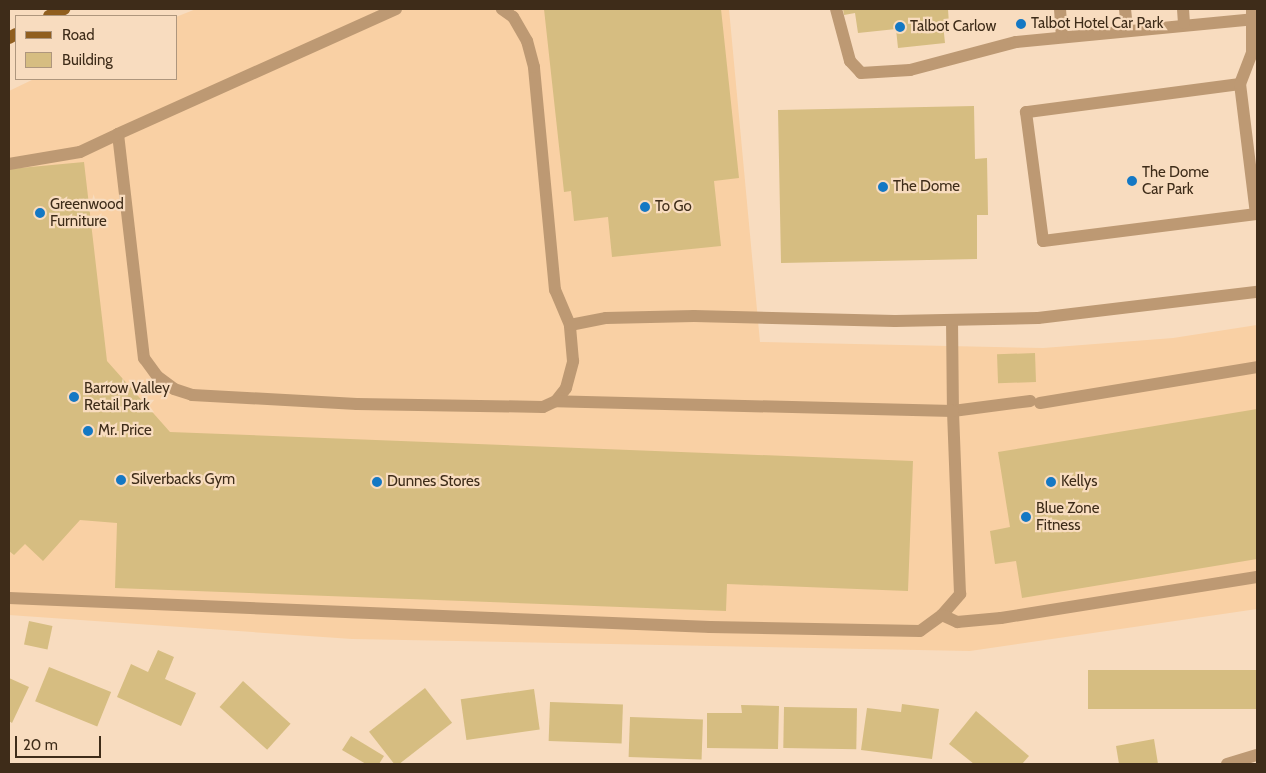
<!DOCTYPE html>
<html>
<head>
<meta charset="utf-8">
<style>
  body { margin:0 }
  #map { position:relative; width:1266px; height:773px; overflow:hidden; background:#f8dcbf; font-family:Cabin,sans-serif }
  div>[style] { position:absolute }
  .built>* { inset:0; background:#f9d0a4 }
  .building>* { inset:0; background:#d6bd81; transform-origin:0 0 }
  .minor>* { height:12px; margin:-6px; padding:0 6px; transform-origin:6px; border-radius:6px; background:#bd9973 }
  .major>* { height:12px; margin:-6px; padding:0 6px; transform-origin:6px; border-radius:6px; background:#905e1e }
  .dots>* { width:14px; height:14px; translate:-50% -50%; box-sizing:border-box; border:2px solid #f8dcbf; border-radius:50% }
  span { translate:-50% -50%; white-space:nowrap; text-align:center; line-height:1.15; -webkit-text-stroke:4.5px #f8dcbf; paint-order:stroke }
  .poi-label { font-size:15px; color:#3e2c19 }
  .left { translate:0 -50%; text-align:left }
  .frame { position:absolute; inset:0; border:10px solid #3e2c19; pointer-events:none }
  .legend { position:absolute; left:15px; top:15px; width:162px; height:65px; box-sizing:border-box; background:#f8dcbf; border:1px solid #ae967d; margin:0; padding:6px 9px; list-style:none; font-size:15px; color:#3e2c19 }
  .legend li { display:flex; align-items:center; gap:10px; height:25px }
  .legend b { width:25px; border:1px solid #ae967d }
  .scale { position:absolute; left:15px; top:736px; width:86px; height:22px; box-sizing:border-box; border:2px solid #3e2c19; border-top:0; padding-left:6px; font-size:15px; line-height:18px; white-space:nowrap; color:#3e2c19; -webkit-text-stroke:4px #f8dcbf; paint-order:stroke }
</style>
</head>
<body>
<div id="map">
  <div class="built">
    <i style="clip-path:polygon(196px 9px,729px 9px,760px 342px,1043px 348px,1173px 338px,1257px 325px,1257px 609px,970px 651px,352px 639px,9px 615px,9px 91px,34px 79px,176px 79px,176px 17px)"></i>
  </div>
  <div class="building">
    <i style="clip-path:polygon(544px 9px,721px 9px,739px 178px,714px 181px,721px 246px,612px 257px,608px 217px,574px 221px,571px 191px,564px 192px)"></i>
    <i style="clip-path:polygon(843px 9px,948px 9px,949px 24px,943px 24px,945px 43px,898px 48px,896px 29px,858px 33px,855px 13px,844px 15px)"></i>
    <i style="clip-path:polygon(974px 106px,975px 159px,987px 158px,988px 215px,977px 215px,977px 259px,781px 263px,778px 110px)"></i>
    <i style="clip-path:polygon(84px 162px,107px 361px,170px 432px,913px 461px,908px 591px,727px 584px,726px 611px,115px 588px,117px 523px,80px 520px,43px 561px,25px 544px,14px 555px,9px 551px,9px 169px)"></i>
    <i style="left:1035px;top:353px;width:29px;height:38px;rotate:88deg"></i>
    <i style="clip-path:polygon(1257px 409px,1257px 559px,1022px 598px,1016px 561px,995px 564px,990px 531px,1010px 527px,998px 452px)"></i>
    <i style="left:29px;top:621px;width:24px;height:24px;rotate:12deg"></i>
    <i style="clip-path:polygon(158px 650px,174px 657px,165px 679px,196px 693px,181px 726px,117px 697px,131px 664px,148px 672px)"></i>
    <i style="left:49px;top:667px;width:67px;height:37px;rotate:22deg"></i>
    <i style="left:1257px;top:670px;width:39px;height:169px;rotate:90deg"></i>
    <i style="clip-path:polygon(9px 678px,29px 687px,12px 723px,9px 721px)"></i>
    <i style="left:243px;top:681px;width:64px;height:35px;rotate:42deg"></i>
    <i style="left:425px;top:688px;width:44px;height:71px;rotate:52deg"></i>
    <i style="left:534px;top:689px;width:41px;height:74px;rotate:82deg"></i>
    <i style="left:550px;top:702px;width:73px;height:39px;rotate:2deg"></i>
    <i style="clip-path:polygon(902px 704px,939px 709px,932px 759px,861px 750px,867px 708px,901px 712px)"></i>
    <i style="clip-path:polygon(741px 705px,779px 706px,778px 749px,707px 748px,707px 713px,742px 713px)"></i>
    <i style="left:784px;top:707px;width:73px;height:41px;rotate:1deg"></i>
    <i style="clip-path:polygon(976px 711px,1029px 756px,1022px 764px,974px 764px,949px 744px)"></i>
    <i style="left:630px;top:717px;width:73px;height:40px;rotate:2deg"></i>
    <i style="clip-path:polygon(351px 736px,384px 756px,379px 764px,366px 764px,342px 750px)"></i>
    <i style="clip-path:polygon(1154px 739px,1158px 764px,1119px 764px,1116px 746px)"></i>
  </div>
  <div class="minor">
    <i style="left:396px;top:9px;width:305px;rotate:155.8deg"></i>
    <i style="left:118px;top:134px;width:226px;rotate:83.4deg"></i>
    <i style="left:144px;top:358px;width:22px;rotate:54deg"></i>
    <i style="left:157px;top:376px;width:21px;rotate:37deg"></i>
    <i style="left:174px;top:389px;width:19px;rotate:18deg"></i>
    <i style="left:192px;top:395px;width:165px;rotate:3.1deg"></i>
    <i style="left:357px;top:404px;width:186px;rotate:0.9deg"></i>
    <i style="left:543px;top:407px;width:14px;rotate:-25deg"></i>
    <i style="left:556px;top:401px;width:16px;rotate:-52deg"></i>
    <i style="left:566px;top:388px;width:28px;rotate:-75deg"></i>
    <i style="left:573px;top:361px;width:36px;rotate:-95deg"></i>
    <i style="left:570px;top:325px;width:38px;rotate:-113deg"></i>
    <i style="left:555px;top:290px;width:224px;rotate:-95.4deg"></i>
    <i style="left:534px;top:67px;width:27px;rotate:-105deg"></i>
    <i style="left:527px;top:41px;width:28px;rotate:-120deg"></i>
    <i style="left:513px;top:17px;width:14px;rotate:-144deg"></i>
    <i style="left:836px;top:9px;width:54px;rotate:74.9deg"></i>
    <i style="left:850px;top:61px;width:16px;rotate:47deg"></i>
    <i style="left:861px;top:73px;width:49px;rotate:-3.5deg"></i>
    <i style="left:910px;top:70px;width:110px;rotate:-14.8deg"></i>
    <i style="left:1016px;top:42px;width:238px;rotate:-5.5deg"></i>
    <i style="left:1060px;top:9px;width:28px;rotate:86deg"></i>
    <i style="left:1125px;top:9px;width:20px;rotate:84deg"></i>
    <i style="left:1183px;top:9px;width:14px;rotate:86deg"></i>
    <i style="left:1240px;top:84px;width:216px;rotate:172.5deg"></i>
    <i style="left:1026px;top:112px;width:130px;rotate:82.5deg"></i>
    <i style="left:1043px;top:241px;width:215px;rotate:-7.2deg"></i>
    <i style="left:1256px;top:214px;width:131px;rotate:-97deg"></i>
    <i style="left:1240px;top:84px;width:34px;rotate:-69deg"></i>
    <i style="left:1252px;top:52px;width:43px;rotate:-90deg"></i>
    <i style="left:9px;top:164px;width:72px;rotate:-9.6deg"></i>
    <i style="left:80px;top:152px;width:42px;rotate:-25.3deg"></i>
    <i style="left:952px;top:320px;width:91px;rotate:89.4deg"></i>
    <i style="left:953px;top:411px;width:78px;rotate:-7.4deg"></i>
    <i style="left:570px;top:325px;width:37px;rotate:-11deg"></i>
    <i style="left:606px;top:318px;width:88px;rotate:-1.3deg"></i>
    <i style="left:694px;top:316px;width:201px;rotate:1.4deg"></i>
    <i style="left:895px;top:321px;width:143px;rotate:-1.2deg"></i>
    <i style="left:1038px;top:318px;width:221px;rotate:-6.8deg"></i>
    <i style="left:1040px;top:403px;width:220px;rotate:-9.4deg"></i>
    <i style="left:9px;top:598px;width:702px;rotate:2.37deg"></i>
    <i style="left:710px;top:627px;width:210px;rotate:1.1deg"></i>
    <i style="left:920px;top:631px;width:27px;rotate:-36deg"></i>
    <i style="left:942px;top:615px;width:28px;rotate:-49deg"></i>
    <i style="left:960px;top:594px;width:183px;rotate:-92.2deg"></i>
    <i style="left:953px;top:411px;width:397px;rotate:-178.6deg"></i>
    <i style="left:942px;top:615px;width:17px;rotate:25deg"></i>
    <i style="left:957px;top:622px;width:44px;rotate:-5.2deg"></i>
    <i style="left:1001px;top:618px;width:259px;rotate:-9.1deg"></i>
    <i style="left:1227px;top:764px;width:31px;rotate:-17deg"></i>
  </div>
  <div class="major">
    <i style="left:49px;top:16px;width:17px;rotate:-25deg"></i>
    <i style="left:9px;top:38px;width:8px;rotate:-30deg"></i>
  </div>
  <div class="dots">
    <i style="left:1021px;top:24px;background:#1478c4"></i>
    <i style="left:900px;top:27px;background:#1478c4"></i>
    <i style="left:1132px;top:181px;background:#1478c4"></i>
    <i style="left:883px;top:187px;background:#1478c4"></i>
    <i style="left:645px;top:207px;background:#1478c4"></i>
    <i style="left:40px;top:213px;background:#1478c4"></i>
    <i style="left:74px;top:397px;background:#1478c4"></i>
    <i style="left:88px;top:431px;background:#1478c4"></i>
    <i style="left:121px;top:480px;background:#1478c4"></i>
    <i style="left:377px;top:482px;background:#1478c4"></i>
    <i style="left:1051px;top:482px;background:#1478c4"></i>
    <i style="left:1026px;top:517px;background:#1478c4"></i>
  </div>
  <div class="poi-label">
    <span class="left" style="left:1031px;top:24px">Talbot Hotel Car Park</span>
    <span class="left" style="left:910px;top:27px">Talbot Carlow</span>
    <span class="left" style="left:1142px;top:181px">The Dome<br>Car Park</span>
    <span class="left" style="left:893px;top:187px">The Dome</span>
    <span class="left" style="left:50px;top:213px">Greenwood<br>Furniture</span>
    <span class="left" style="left:655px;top:207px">To Go</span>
    <span class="left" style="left:84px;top:397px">Barrow Valley<br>Retail Park</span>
    <span class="left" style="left:98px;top:431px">Mr. Price</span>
    <span class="left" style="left:131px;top:480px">Silverbacks Gym</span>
    <span class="left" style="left:387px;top:482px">Dunnes Stores</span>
    <span class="left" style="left:1061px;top:482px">Kellys</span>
    <span class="left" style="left:1036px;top:517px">Blue Zone<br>Fitness</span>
  </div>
  <div class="frame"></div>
  <ul class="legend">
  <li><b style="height:6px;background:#905e1e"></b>Road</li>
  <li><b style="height:14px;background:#d6bd81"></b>Building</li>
  </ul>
  <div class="scale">20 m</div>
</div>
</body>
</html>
